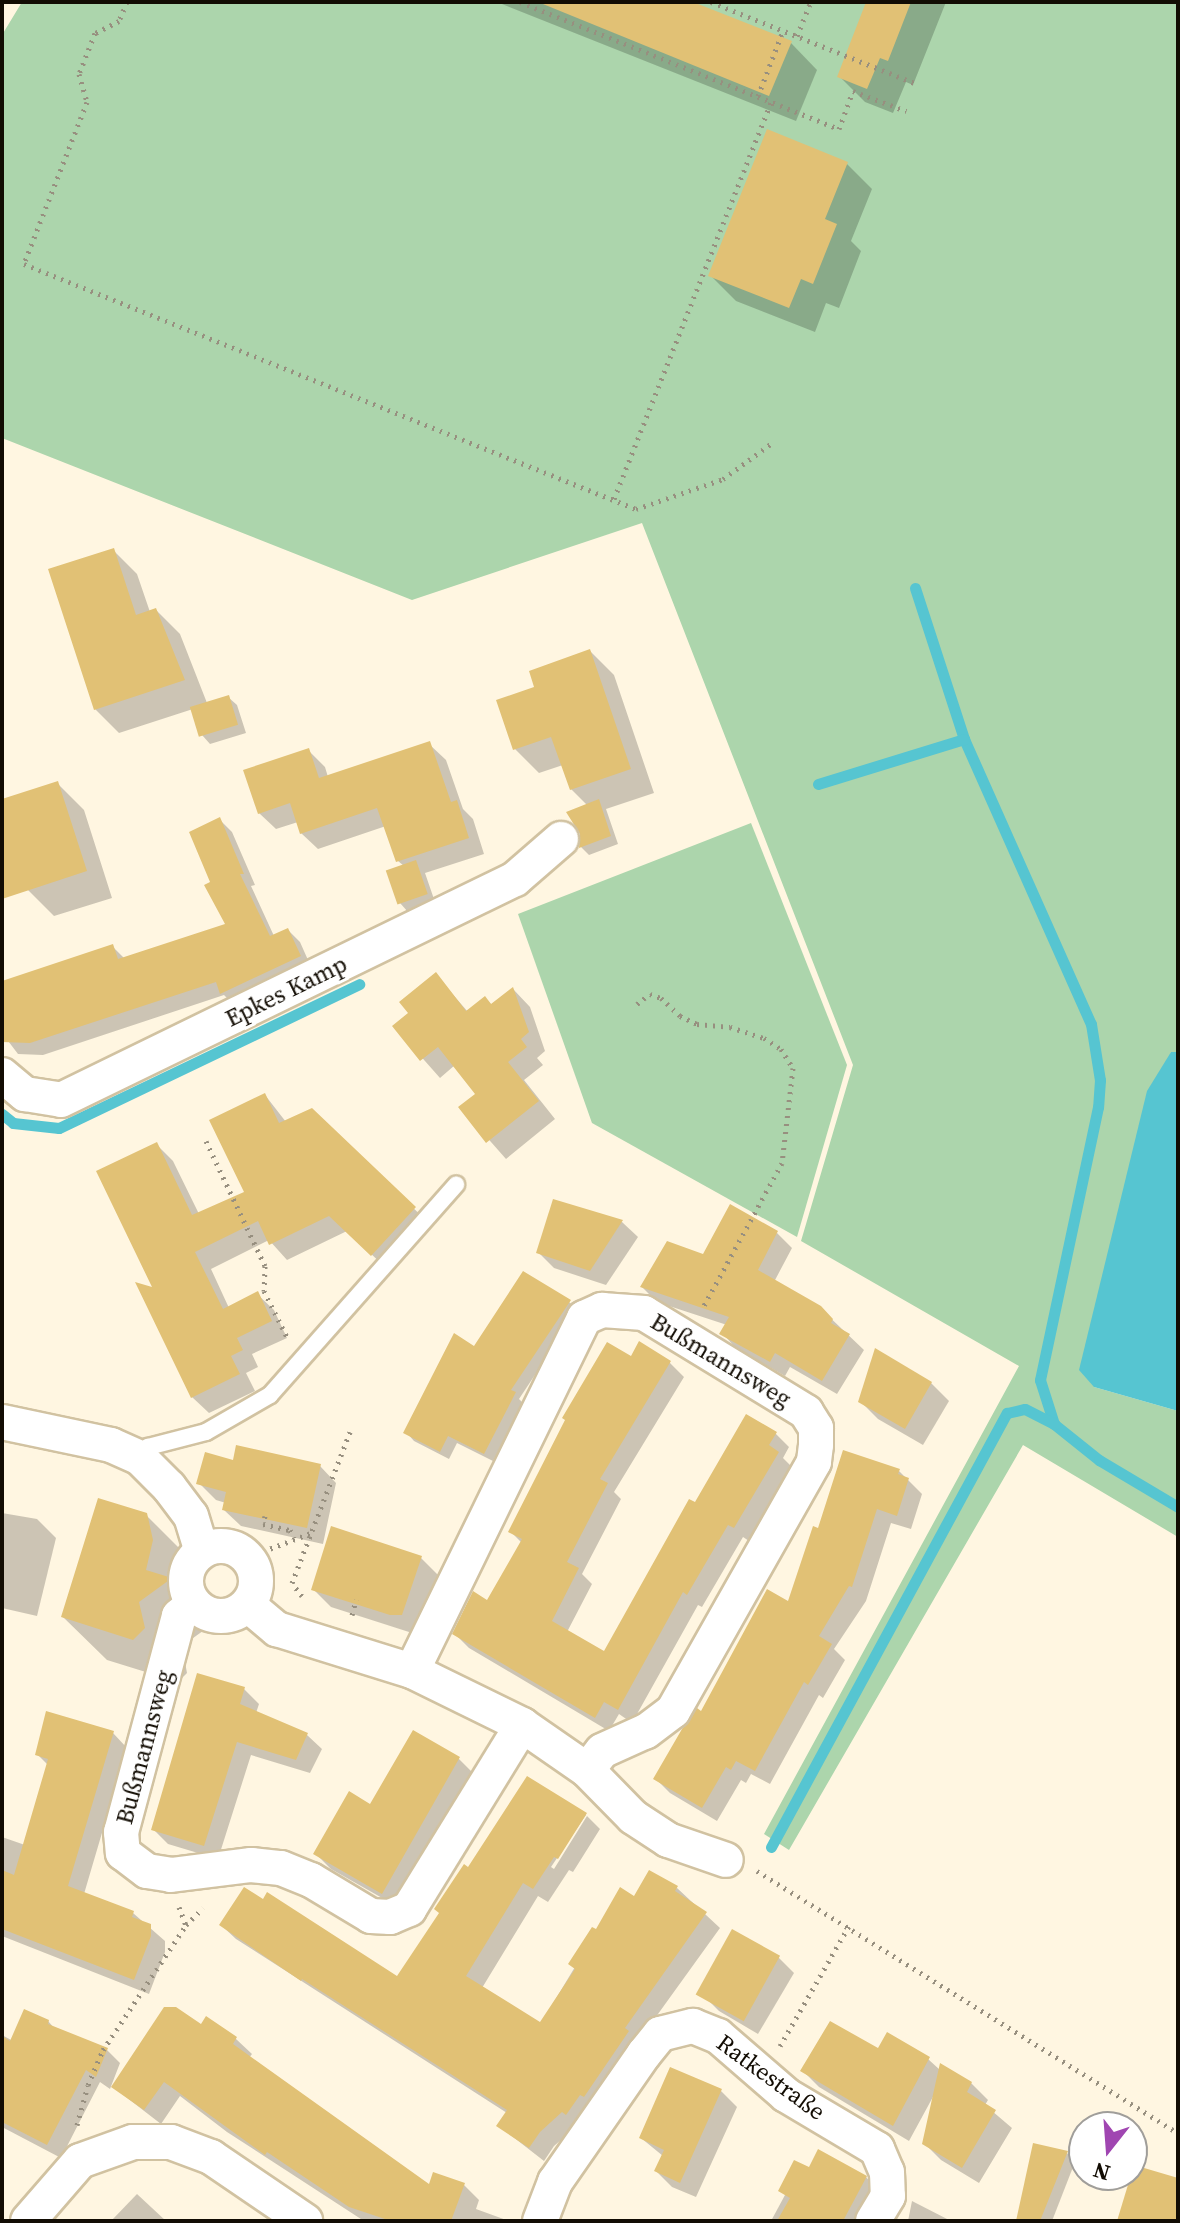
<!DOCTYPE html>
<html>
<head>
<meta charset="utf-8">
<style>
  body { margin:0 }
  #map { position:relative; width:1180px; height:2223px; overflow:hidden; background:#fff6e1; font-family:"Source Serif 4",serif }
  div>[style] { position:absolute }
  .green>* { inset:0; background:#acd5ac }
  .water>* { inset:0; background:#56c5d1 }
  .shadow>* { inset:0; background:#0003 }
  .stream>* { height:11px; margin:-5.5px; padding:0 5.5px; transform-origin:5.5px; border-radius:5.5px; background:#56c5d1 }
  .building>* { inset:0; background:#e1c175; transform-origin:0 0 }
  .path>* { height:5px; margin-top:-2.5px; transform-origin:0; background:repeating-linear-gradient(90deg,#978f7f 0 2px,transparent 0 8px) }
  .roads { filter:drop-shadow(2px 0 #d1c2a1) drop-shadow(-2px 0 #d1c2a1) drop-shadow(0 2px #d1c2a1) drop-shadow(0 -2px #d1c2a1) }
  .lane>* { height:16px; margin:-8px; padding:0 8px; transform-origin:8px; border-radius:8px; background:#fff }
  .street>* { height:34px; margin:-17px; padding:0 17px; transform-origin:17px; border-radius:17px; background:#fff }
  .street>.ring { margin:-17px; padding:0; box-sizing:content-box; background:none; border:34px solid #fff; border-radius:50% }
  span { translate:-50% -50%; white-space:nowrap; text-align:center; line-height:1.15; -webkit-text-stroke:6px #fff; paint-order:stroke }
  .street-label { font-size:24px; color:#120c03 }
  .frame { position:absolute; inset:0; border:4px solid #120c03; pointer-events:none }
  .north { position:absolute; left:1068px; top:2111px; width:80px; height:80px; box-sizing:border-box; background:#fff; border:2px solid #a09e9a; border-radius:50%; rotate:197deg; font-size:22px; font-weight:700; line-height:32px; text-align:center; color:#120c03 }
  .north::after { content:''; display:block; margin:auto; width:28px; height:36px; background:#a046b1; clip-path:polygon(50% 0,100% 100%,50% 72%,0 100%) }
</style>
</head>
<body>
<div id="map">
  <div class="green">
    <i style="clip-path:polygon(22px 2px,1178px 2px,1178px 1052px,1171px 1052px,1094px 1387px,1178px 1411px,1178px 1537px,1023px 1445px,789px 1850px,764px 1834px,1019px 1366px,801px 1241px,853px 1065px,642px 523px,412px 600px,2px 438px,2px 35px)"></i>
    <i style="clip-path:polygon(751px 823px,847px 1065px,797px 1237px,592px 1123px,518px 914px)"></i>
  </div>
  <div class="water">
    <i style="clip-path:polygon(1171px 1052px,1178px 1052px,1178px 1411px,1094px 1387px,1079px 1370px,1147px 1091px)"></i>
  </div>
  <div class="shadow">
    <i style="clip-path:polygon(497px 2px,688px 2px,791px 43px,817px 70px,796px 121px)"></i>
    <i style="clip-path:polygon(868px 2px,946px 2px,913px 85px,906px 82px,893px 113px,865px 102px,839px 76px)"></i>
    <i style="clip-path:polygon(846px 163px,872px 189px,851px 241px,861px 251px,839px 308px,826px 303px,815px 332px,736px 301px,711px 276px)"></i>
    <i style="clip-path:polygon(113px 550px,137px 574px,150px 612px,156px 610px,180px 634px,207px 703px,228px 697px,237px 705px,246px 733px,210px 744px,202px 735px,193px 709px,119px 733px,95px 709px)"></i>
    <i style="clip-path:polygon(590px 651px,614px 675px,654px 793px,606px 809px,618px 844px,589px 855px,581px 847px,588px 806px,571px 789px,563px 765px,539px 773px,515px 749px,537px 688px)"></i>
    <i style="clip-path:polygon(429px 744px,446px 760px,463px 809px,473px 819px,484px 854px,425px 873px,435px 902px,408px 912px,400px 903px,404px 866px,398px 861px,386px 826px,318px 849px,301px 833px,298px 822px,276px 829px,259px 813px,309px 751px,325px 767px,328px 777px)"></i>
    <i style="clip-path:polygon(57px 783px,84px 810px,112px 898px,54px 916px,28px 890px,2px 889px,2px 801px)"></i>
    <i style="clip-path:polygon(220px 820px,232px 832px,255px 885px,251px 886px,274px 936px,288px 930px,300px 942px,312px 969px,234px 1005px,224px 995px,43px 1055px,18px 1054px,2px 1033px,2px 983px,112px 946px,125px 959px,228px 926px,213px 883px)"></i>
    <i style="clip-path:polygon(436px 975px,468px 1012px,485px 998px,492px 1005px,513px 989px,530px 1007px,545px 1051px,537px 1058px,543px 1065px,524px 1080px,555px 1119px,506px 1159px,461px 1108px,478px 1094px,455px 1065px,440px 1078px,394px 1026px,410px 1013px)"></i>
    <i style="clip-path:polygon(265px 1095px,286px 1122px,311px 1110px,431px 1225px,388px 1270px,347px 1231px,287px 1260px,269px 1240px,211px 1269px,229px 1308px,257px 1294px,274px 1310px,287px 1338px,252px 1354px,258px 1367px,246px 1373px,255px 1391px,209px 1413px,192px 1397px,155px 1290px,156px 1144px,173px 1161px,199px 1214px,246px 1193px)"></i>
    <i style="clip-path:polygon(554px 1202px,622px 1222px,638px 1237px,606px 1285px,554px 1268px,538px 1252px)"></i>
    <i style="clip-path:polygon(777px 1233px,792px 1248px,774px 1282px,820px 1308px,864px 1350px,837px 1394px,790px 1367px,785px 1376px,736px 1348px,722px 1333px,727px 1325px,657px 1302px,642px 1287px,704px 1256px)"></i>
    <i style="clip-path:polygon(569px 1302px,578px 1310px,519px 1399px,523px 1403px,493px 1461px,457px 1443px,449px 1459px,414px 1441px,406px 1432px,474px 1348px)"></i>
    <i style="clip-path:polygon(631px 1358px,670px 1363px,684px 1377px,614px 1492px,621px 1499px,582px 1574px,592px 1584px,567px 1632px,605px 1654px,695px 1504px,775px 1433px,789px 1447px,783px 1458px,792px 1467px,749px 1541px,743px 1537px,702px 1607px,698px 1605px,632px 1723px,619px 1714px,609px 1731px,469px 1648px,455px 1634px,488px 1603px,522px 1543px,510px 1531px)"></i>
    <i style="clip-path:polygon(931px 1383px,949px 1401px,923px 1445px,878px 1419px,860px 1401px)"></i>
    <i style="clip-path:polygon(235px 1462px,320px 1466px,336px 1483px,323px 1544px,241px 1526px,224px 1510px,226px 1503px,216px 1500px,199px 1483px)"></i>
    <i style="clip-path:polygon(899px 1471px,922px 1494px,911px 1529px,891px 1523px,866px 1601px,834px 1649px,845px 1660px,823px 1698px,819px 1695px,770px 1784px,751px 1774px,746px 1783px,741px 1780px,717px 1821px,670px 1793px,656px 1779px,702px 1713px,789px 1604px,820px 1530px)"></i>
    <i style="clip-path:polygon(2px 1513px,37px 1519px,56px 1538px,37px 1616px,2px 1608px)"></i>
    <i style="clip-path:polygon(146px 1515px,190px 1559px,196px 1585px,192px 1601px,214px 1623px,182px 1646px,187px 1673px,178px 1682px,107px 1660px,63px 1617px)"></i>
    <i style="clip-path:polygon(421px 1558px,439px 1576px,420px 1632px,409px 1632px,331px 1607px,313px 1589px)"></i>
    <i style="clip-path:polygon(244px 1689px,259px 1704px,256px 1713px,307px 1735px,322px 1749px,310px 1773px,251px 1755px,218px 1859px,168px 1844px,153px 1829px)"></i>
    <i style="clip-path:polygon(113px 1733px,127px 1748px,84px 1894px,133px 1913px,165px 1941px,165px 1952px,149px 1994px,2px 1936px,2px 1837px,25px 1845px,48px 1765px,37px 1754px)"></i>
    <i style="clip-path:polygon(413px 1733px,459px 1759px,474px 1774px,398px 1907px,331px 1869px,316px 1854px,371px 1806px)"></i>
    <i style="clip-path:polygon(528px 1779px,586px 1815px,551px 1867px,554px 1869px,587px 1816px,600px 1829px,573px 1872px,569px 1870px,548px 1902px,538px 1896px,482px 1988px,540px 2025px,596px 1932px,635px 1898px,677px 1888px,720px 1928px,578px 2125px,554px 2146px,544px 2161px,499px 2126px,507px 2113px,236px 1939px,221px 1925px,398px 1979px)"></i>
    <i style="clip-path:polygon(733px 1931px,779px 1958px,794px 1973px,758px 2034px,719px 2011px,704px 1996px)"></i>
    <i style="clip-path:polygon(48px 2021px,55px 2029px,107px 2050px,120px 2063px,110px 2089px,100px 2082px,61px 2158px,2px 2127px,2px 2035px,13px 2041px)"></i>
    <i style="clip-path:polygon(202px 2027px,236px 2039px,252px 2054px,249px 2058px,430px 2187px,464px 2185px,479px 2200px,476px 2209px,509px 2221px,364px 2221px,227px 2132px,180px 2096px,161px 2124px,113px 2087px)"></i>
    <i style="clip-path:polygon(878px 2051px,928px 2059px,940px 2070px,971px 2083px,988px 2100px,985px 2105px,1012px 2128px,979px 2183px,941px 2160px,924px 2143px,934px 2095px,909px 2141px,819px 2087px,803px 2071px)"></i>
    <i style="clip-path:polygon(721px 2091px,737px 2107px,696px 2197px,672px 2187px,656px 2171px,663px 2156px,641px 2138px)"></i>
    <i style="clip-path:polygon(1067px 2153px,1075px 2162px,1052px 2221px,1018px 2221px)"></i>
    <i style="clip-path:polygon(810px 2170px,866px 2177px,880px 2192px,865px 2221px,771px 2221px,785px 2195px)"></i>
    <i style="clip-path:polygon(137px 2194px,166px 2221px,111px 2221px)"></i>
    <i style="clip-path:polygon(912px 2201px,951px 2221px,908px 2221px)"></i>
  </div>
  <div class="stream">
    <i style="left:915px;top:588px;width:159px;rotate:72deg"></i>
    <i style="left:964px;top:739px;width:312px;rotate:66deg"></i>
    <i style="left:1091px;top:1024px;width:57px;rotate:80.9deg"></i>
    <i style="left:1100px;top:1080px;width:27px;rotate:94deg"></i>
    <i style="left:1098px;top:1107px;width:279px;rotate:102deg"></i>
    <i style="left:1040px;top:1380px;width:46px;rotate:72.3deg"></i>
    <i style="left:1054px;top:1424px;width:58px;rotate:38.7deg"></i>
    <i style="left:1099px;top:1460px;width:92px;rotate:30.7deg"></i>
    <i style="left:818px;top:784px;width:153px;rotate:-17.1deg"></i>
    <i style="left:2px;top:1114px;width:14px;rotate:39deg"></i>
    <i style="left:13px;top:1123px;width:46px;rotate:6.2deg"></i>
    <i style="left:59px;top:1128px;width:333px;rotate:-25.6deg"></i>
    <i style="left:771px;top:1847px;width:494px;rotate:-61.5deg"></i>
    <i style="left:1007px;top:1413px;width:18px;rotate:-13deg"></i>
    <i style="left:1025px;top:1409px;width:33px;rotate:27deg"></i>
  </div>
  <div class="building">
    <i style="clip-path:polygon(538px 2px,693px 2px,792px 41px,769px 96px)"></i>
    <i style="clip-path:polygon(866px 2px,911px 2px,888px 61px,880px 58px,867px 89px,837px 77px)"></i>
    <i style="clip-path:polygon(767px 129px,848px 162px,825px 219px,837px 224px,813px 284px,801px 279px,789px 308px,708px 276px)"></i>
    <i style="clip-path:polygon(114px 548px,136px 615px,156px 608px,185px 680px,94px 710px,48px 569px)"></i>
    <i style="clip-path:polygon(590px 649px,631px 769px,570px 790px,551px 737px,513px 750px,496px 700px,534px 687px,529px 671px)"></i>
    <i style="left:229px;top:695px;width:31px;height:41px;rotate:73deg"></i>
    <i style="clip-path:polygon(430px 741px,451px 802px,457px 800px,469px 838px,396px 862px,377px 808px,300px 834px,290px 803px,258px 814px,243px 770px,309px 748px,319px 778px)"></i>
    <i style="clip-path:polygon(58px 781px,87px 871px,2px 899px,2px 799px)"></i>
    <i style="clip-path:polygon(599px 799px,611px 836px,579px 848px,580px 834px,566px 812px)"></i>
    <i style="clip-path:polygon(220px 817px,244px 874px,240px 874px,270px 936px,288px 928px,301px 956px,220px 994px,216px 982px,30px 1043px,2px 1042px,2px 981px,113px 944px,118px 959px,225px 924px,204px 885px,210px 882px,189px 832px)"></i>
    <i style="left:416px;top:860px;width:36px;height:32px;rotate:71deg"></i>
    <i style="clip-path:polygon(436px 972px,466px 1011px,485px 996px,491px 1004px,513px 987px,529px 1032px,521px 1039px,527px 1047px,508px 1062px,539px 1101px,486px 1143px,458px 1107px,475px 1094px,438px 1047px,420px 1061px,392px 1026px,408px 1013px,399px 1002px)"></i>
    <i style="clip-path:polygon(265px 1093px,279px 1123px,312px 1108px,416px 1207px,371px 1256px,329px 1216px,269px 1245px,258px 1221px,195px 1252px,223px 1309px,258px 1291px,272px 1321px,237px 1338px,243px 1350px,231px 1356px,240px 1374px,191px 1398px,135px 1282px,152px 1287px,96px 1171px,157px 1142px,192px 1215px,244px 1192px,209px 1120px)"></i>
    <i style="clip-path:polygon(553px 1199px,623px 1220px,590px 1271px,536px 1253px)"></i>
    <i style="clip-path:polygon(730px 1204px,778px 1231px,758px 1270px,821px 1306px,833px 1319px,831px 1323px,850px 1334px,822px 1381px,775px 1353px,770px 1362px,719px 1334px,729px 1317px,640px 1287px,667px 1241px,703px 1254px)"></i>
    <i style="clip-path:polygon(523px 1271px,571px 1300px,511px 1390px,516px 1392px,484px 1454px,448px 1436px,440px 1452px,403px 1433px,454px 1333px,474px 1346px)"></i>
    <i style="clip-path:polygon(639px 1341px,671px 1361px,600px 1479px,608px 1483px,567px 1562px,579px 1568px,552px 1621px,604px 1651px,689px 1499px,695px 1502px,746px 1414px,777px 1432px,769px 1445px,779px 1452px,734px 1528px,728px 1525px,687px 1595px,683px 1592px,618px 1710px,604px 1702px,595px 1718px,452px 1634px,473px 1591px,487px 1600px,522px 1539px,508px 1532px,565px 1420px,562px 1418px,607px 1342px,631px 1356px)"></i>
    <i style="clip-path:polygon(875px 1348px,932px 1382px,905px 1429px,858px 1402px)"></i>
    <i style="clip-path:polygon(236px 1445px,321px 1464px,307px 1528px,222px 1510px,226px 1492px,196px 1484px,205px 1452px,233px 1460px)"></i>
    <i style="clip-path:polygon(843px 1450px,900px 1469px,898px 1474px,909px 1478px,897px 1516px,877px 1509px,852px 1587px,849px 1586px,819px 1636px,832px 1644px,808px 1685px,804px 1682px,755px 1771px,736px 1761px,731px 1770px,726px 1767px,702px 1808px,653px 1779px,682px 1729px,697px 1708px,701px 1711px,767px 1589px,788px 1601px,813px 1526px,818px 1528px)"></i>
    <i style="clip-path:polygon(98px 1498px,147px 1513px,153px 1540px,146px 1570px,172px 1578px,139px 1602px,145px 1628px,133px 1640px,61px 1617px)"></i>
    <i style="clip-path:polygon(331px 1526px,422px 1556px,402px 1615px,390px 1615px,311px 1590px)"></i>
    <i style="clip-path:polygon(197px 1673px,245px 1687px,240px 1704px,308px 1733px,296px 1760px,237px 1742px,204px 1846px,151px 1830px)"></i>
    <i style="clip-path:polygon(46px 1711px,114px 1731px,68px 1886px,134px 1911px,132px 1917px,151px 1924px,151px 1936px,134px 1980px,2px 1929px,2px 1870px,14px 1875px,48px 1759px,35px 1755px)"></i>
    <i style="clip-path:polygon(413px 1730px,460px 1757px,382px 1894px,313px 1854px,349px 1791px,370px 1804px)"></i>
    <i style="clip-path:polygon(527px 1776px,587px 1813px,558px 1859px,554px 1857px,533px 1889px,523px 1883px,466px 1976px,540px 2022px,575px 1969px,568px 1964px,592px 1927px,596px 1929px,620px 1887px,634px 1896px,649px 1870px,678px 1886px,675px 1891px,707px 1912px,625px 2028px,629px 2031px,584px 2097px,580px 2095px,566px 2115px,562px 2112px,540px 2132px,529px 2148px,496px 2126px,507px 2110px,302px 1979px,301px 1981px,219px 1925px,244px 1887px,263px 1899px,267px 1892px,397px 1976px,439px 1913px,434px 1909px,464px 1864px,468px 1867px)"></i>
    <i style="left:732px;top:1929px;width:55px;height:75px;rotate:29deg"></i>
    <i style="clip-path:polygon(164px 2007px,176px 2007px,201px 2024px,206px 2016px,237px 2037px,233px 2044px,429px 2184px,433px 2172px,465px 2183px,451px 2221px,391px 2221px,349px 2207px,267px 2152px,265px 2155px,164px 2082px,144px 2110px,111px 2087px)"></i>
    <i style="clip-path:polygon(24px 2009px,49px 2020px,48px 2024px,108px 2048px,96px 2077px,86px 2070px,47px 2145px,2px 2122px,2px 2036px,10px 2041px)"></i>
    <i style="clip-path:polygon(830px 2021px,878px 2048px,887px 2032px,930px 2057px,893px 2126px,800px 2071px)"></i>
    <i style="clip-path:polygon(940px 2063px,972px 2082px,967px 2092px,996px 2110px,962px 2168px,922px 2144px)"></i>
    <i style="clip-path:polygon(670px 2067px,722px 2089px,680px 2183px,654px 2171px,664px 2150px,639px 2138px)"></i>
    <i style="clip-path:polygon(1033px 2143px,1068px 2151px,1040px 2221px,1016px 2221px)"></i>
    <i style="clip-path:polygon(818px 2149px,867px 2176px,843px 2221px,777px 2221px,790px 2198px,778px 2191px,794px 2160px,809px 2167px)"></i>
    <i style="clip-path:polygon(1134px 2165px,1178px 2178px,1178px 2221px,1117px 2221px)"></i>
  </div>
  <div class="path">
    <i style="left:127px;top:2px;width:21px;rotate:113deg"></i>
    <i style="left:119px;top:21px;width:27px;rotate:153deg"></i>
    <i style="left:95px;top:33px;width:44px;rotate:111.3deg"></i>
    <i style="left:79px;top:74px;width:29px;rotate:74deg"></i>
    <i style="left:87px;top:102px;width:174px;rotate:111.3deg"></i>
    <i style="left:24px;top:264px;width:659px;rotate:21.82deg"></i>
    <i style="left:636px;top:509px;width:92px;rotate:-19deg"></i>
    <i style="left:723px;top:479px;width:61px;rotate:-36.3deg"></i>
    <i style="left:520px;top:2px;width:343px;rotate:21.7deg"></i>
    <i style="left:839px;top:129px;width:40px;rotate:-69.8deg"></i>
    <i style="left:853px;top:91px;width:57px;rotate:20.7deg"></i>
    <i style="left:711px;top:2px;width:222px;rotate:21.7deg"></i>
    <i style="left:797px;top:36px;width:37px;rotate:-68deg"></i>
    <i style="left:758px;top:96px;width:70px;rotate:-69deg"></i>
    <i style="left:614px;top:499px;width:427px;rotate:-68.4deg"></i>
    <i style="left:637px;top:1004px;width:16px;rotate:-38deg"></i>
    <i style="left:650px;top:994px;width:12px;rotate:20deg"></i>
    <i style="left:661px;top:998px;width:26px;rotate:43deg"></i>
    <i style="left:680px;top:1016px;width:19px;rotate:25deg"></i>
    <i style="left:697px;top:1024px;width:33px;rotate:5deg"></i>
    <i style="left:730px;top:1027px;width:36px;rotate:18deg"></i>
    <i style="left:764px;top:1038px;width:20px;rotate:33deg"></i>
    <i style="left:781px;top:1049px;width:22px;rotate:58deg"></i>
    <i style="left:793px;top:1068px;width:96px;rotate:96.6deg"></i>
    <i style="left:782px;top:1163px;width:166px;rotate:118.7deg"></i>
    <i style="left:206px;top:1141px;width:138px;rotate:64.7deg"></i>
    <i style="left:265px;top:1266px;width:25px;rotate:92deg"></i>
    <i style="left:264px;top:1291px;width:54px;rotate:63.4deg"></i>
    <i style="left:265px;top:1516px;width:8px;rotate:104deg"></i>
    <i style="left:263px;top:1524px;width:28px;rotate:13deg"></i>
    <i style="left:290px;top:1530px;width:9px;rotate:63deg"></i>
    <i style="left:248px;top:1557px;width:67px;rotate:-20.9deg"></i>
    <i style="left:302px;top:1596px;width:16px;rotate:-128deg"></i>
    <i style="left:292px;top:1583px;width:162px;rotate:-69deg"></i>
    <i style="left:352px;top:1615px;width:16px;rotate:-75deg"></i>
    <i style="left:757px;top:1871px;width:496px;rotate:31.9deg"></i>
    <i style="left:179px;top:1907px;width:19px;rotate:69deg"></i>
    <i style="left:780px;top:2046px;width:138px;rotate:-60.1deg"></i>
    <i style="left:77px;top:2125px;width:41px;rotate:-74.6deg"></i>
    <i style="left:88px;top:2085px;width:38px;rotate:-67deg"></i>
    <i style="left:103px;top:2050px;width:150px;rotate:-56.4deg"></i>
    <i style="left:186px;top:1925px;width:24px;rotate:-45deg"></i>
  </div>
  <div class="roads">
    <div class="lane">
      <i style="left:140px;top:1458px;width:14px;rotate:-54deg"></i>
      <i style="left:148px;top:1447px;width:60px;rotate:-14.5deg"></i>
      <i style="left:206px;top:1432px;width:74px;rotate:-30deg"></i>
      <i style="left:270px;top:1395px;width:281px;rotate:-48.5deg"></i>
    </div>
    <div class="street">
      <i style="left:2px;top:1075px;width:30px;rotate:40deg"></i>
      <i style="left:25px;top:1094px;width:36px;rotate:9deg"></i>
      <i style="left:61px;top:1100px;width:505px;rotate:-25.96deg"></i>
      <i style="left:515px;top:879px;width:61px;rotate:-41deg"></i>
      <i style="left:2px;top:1422px;width:111px;rotate:11.9deg"></i>
      <i style="left:111px;top:1445px;width:32px;rotate:24deg"></i>
      <i style="left:140px;top:1458px;width:41px;rotate:45deg"></i>
      <i style="left:169px;top:1487px;width:36px;rotate:53deg"></i>
      <i style="left:191px;top:1516px;width:34px;rotate:73deg"></i>
      <i class="ring" style="left:186px;top:1546px;width:36px;height:36px"></i>
      <i style="left:192px;top:1605px;width:17px;rotate:140deg"></i>
      <i style="left:179px;top:1616px;width:224px;rotate:105deg"></i>
      <i style="left:121px;top:1832px;width:21px;rotate:85deg"></i>
      <i style="left:123px;top:1853px;width:30px;rotate:37deg"></i>
      <i style="left:147px;top:1871px;width:24px;rotate:9deg"></i>
      <i style="left:171px;top:1875px;width:81px;rotate:-7.1deg"></i>
      <i style="left:251px;top:1865px;width:30px;rotate:6deg"></i>
      <i style="left:281px;top:1868px;width:32px;rotate:22deg"></i>
      <i style="left:311px;top:1880px;width:70px;rotate:31deg"></i>
      <i style="left:371px;top:1916px;width:19px;rotate:3deg"></i>
      <i style="left:390px;top:1917px;width:21px;rotate:-23deg"></i>
      <i style="left:409px;top:1909px;width:216px;rotate:-58.4deg"></i>
      <i style="left:248px;top:1605px;width:38px;rotate:40deg"></i>
      <i style="left:277px;top:1629px;width:141px;rotate:17.3deg"></i>
      <i style="left:412px;top:1671px;width:123px;rotate:26.1deg"></i>
      <i style="left:522px;top:1725px;width:79px;rotate:34.7deg"></i>
      <i style="left:587px;top:1770px;width:66px;rotate:45.6deg"></i>
      <i style="left:633px;top:1817px;width:42px;rotate:33.3deg"></i>
      <i style="left:668px;top:1840px;width:61px;rotate:19deg"></i>
      <i style="left:412px;top:1671px;width:393px;rotate:-64deg"></i>
      <i style="left:584px;top:1318px;width:20px;rotate:-24deg"></i>
      <i style="left:602px;top:1310px;width:42px;rotate:4.1deg"></i>
      <i style="left:644px;top:1313px;width:190px;rotate:31.4deg"></i>
      <i style="left:806px;top:1412px;width:19px;rotate:58deg"></i>
      <i style="left:816px;top:1428px;width:17px;rotate:90deg"></i>
      <i style="left:816px;top:1445px;width:17px;rotate:97deg"></i>
      <i style="left:814px;top:1462px;width:286px;rotate:119.5deg"></i>
      <i style="left:673px;top:1711px;width:34px;rotate:143deg"></i>
      <i style="left:646px;top:1731px;width:48px;rotate:155.6deg"></i>
      <i style="left:602px;top:1751px;width:24px;rotate:128deg"></i>
      <i style="left:28px;top:2221px;width:79px;rotate:-49.1deg"></i>
      <i style="left:80px;top:2161px;width:56px;rotate:-19.7deg"></i>
      <i style="left:133px;top:2142px;width:38px"></i>
      <i style="left:171px;top:2142px;width:43px;rotate:20.6deg"></i>
      <i style="left:211px;top:2157px;width:114px;rotate:34.2deg"></i>
      <i style="left:540px;top:2221px;width:42px;rotate:-69deg"></i>
      <i style="left:555px;top:2182px;width:156px;rotate:-55.2deg"></i>
      <i style="left:644px;top:2054px;width:26px;rotate:-51deg"></i>
      <i style="left:660px;top:2034px;width:34px;rotate:-14deg"></i>
      <i style="left:693px;top:2026px;width:27px;rotate:22deg"></i>
      <i style="left:718px;top:2036px;width:90px;rotate:40.9deg"></i>
      <i style="left:786px;top:2095px;width:106px;rotate:30.7deg"></i>
      <i style="left:877px;top:2149px;width:25px;rotate:67deg"></i>
      <i style="left:887px;top:2172px;width:24px;rotate:88deg"></i>
      <i style="left:888px;top:2196px;width:29px;rotate:121deg"></i>
    </div>
  </div>
  <div class="street-label">
    <span style="left:286px;top:991px;rotate:-26deg">Epkes Kamp</span>
    <span style="left:721px;top:1360px;rotate:31deg">Bußmannsweg</span>
    <span style="left:144px;top:1747px;rotate:-75deg">Bußmannsweg</span>
    <span style="left:771px;top:2077px;rotate:36deg">Ratkestraße</span>
  </div>
  <div class="frame"></div>
  <div class="north">N</div>
</div>
</body>
</html>
